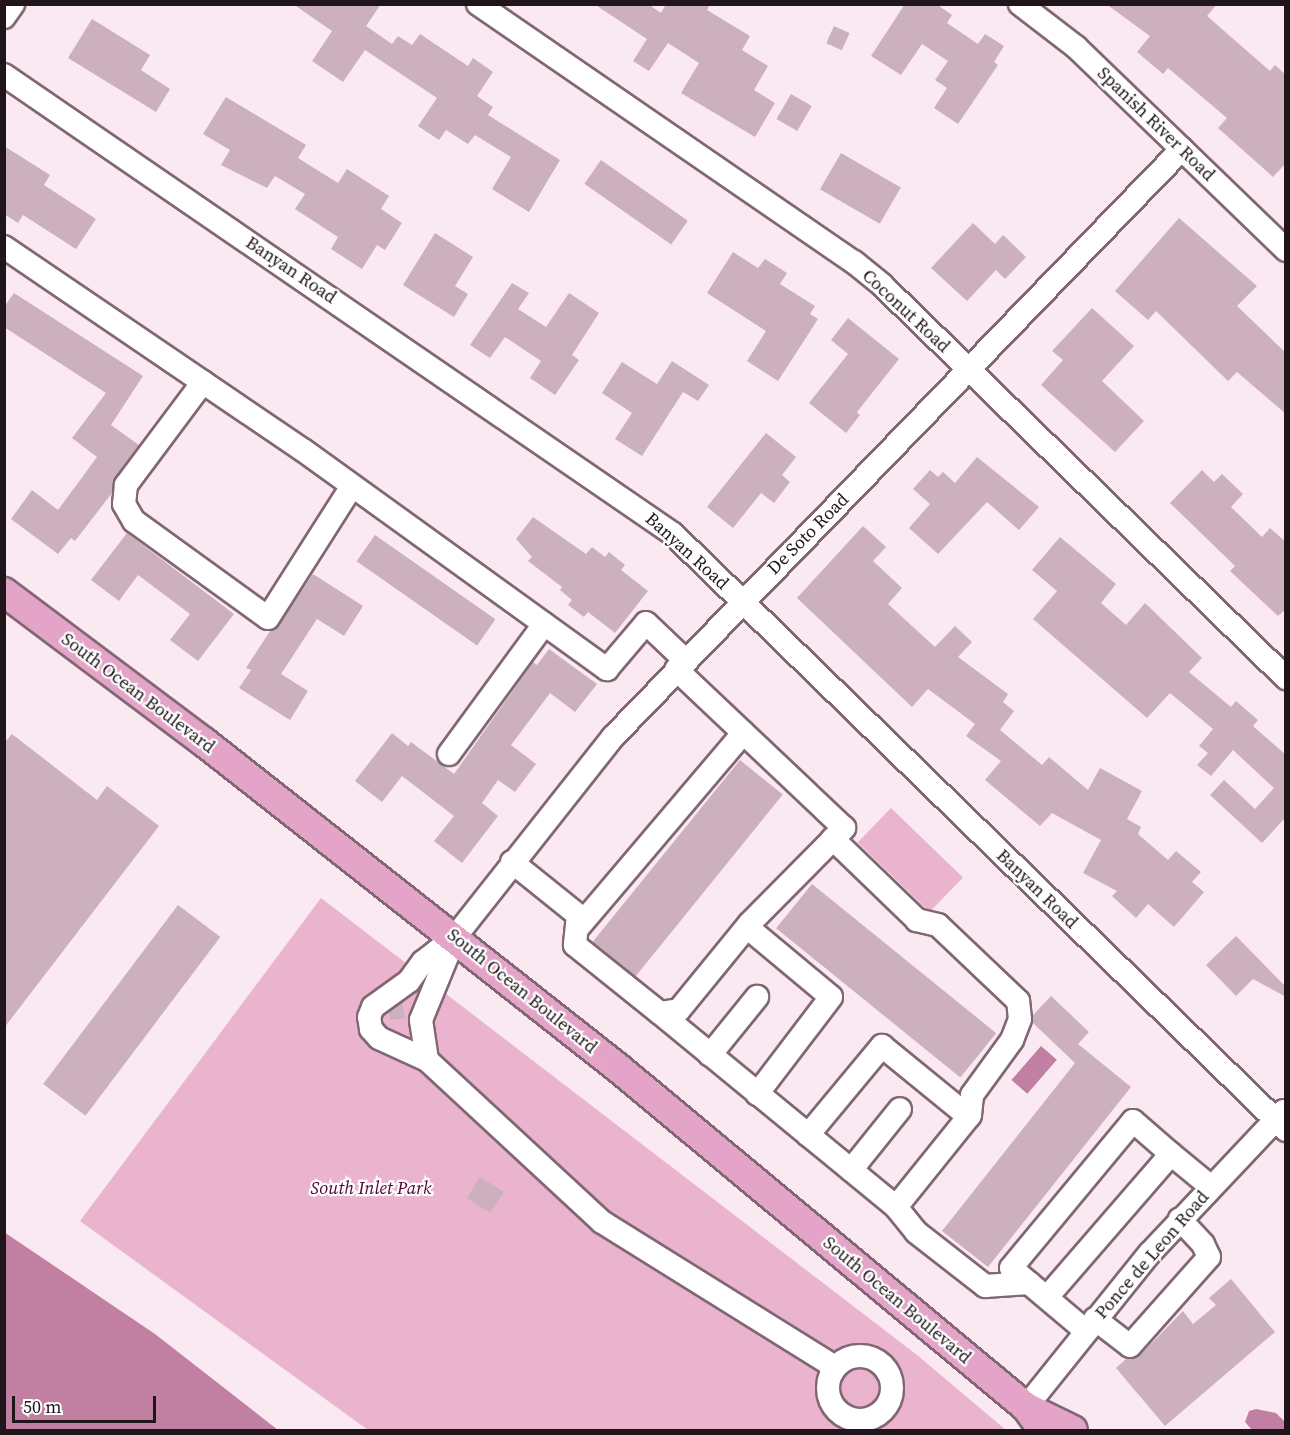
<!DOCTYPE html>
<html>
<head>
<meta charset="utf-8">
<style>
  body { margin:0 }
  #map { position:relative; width:1290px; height:1435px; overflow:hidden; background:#fbe9f2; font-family:"Source Serif 4",serif }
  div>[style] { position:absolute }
  .green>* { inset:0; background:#eab4ce; transform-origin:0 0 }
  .water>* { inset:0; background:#c180a2; transform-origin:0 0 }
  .building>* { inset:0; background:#ccb0be; transform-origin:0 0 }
  .roads { filter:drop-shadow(2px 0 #816774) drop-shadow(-2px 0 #816774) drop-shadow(0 2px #816774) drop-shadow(0 -2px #816774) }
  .minor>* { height:22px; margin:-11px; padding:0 11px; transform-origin:11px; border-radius:11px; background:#fff }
  .minor>.ring { margin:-11px; padding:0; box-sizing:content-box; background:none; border:22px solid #fff; border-radius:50% }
  .major>* { height:28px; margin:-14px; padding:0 14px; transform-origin:14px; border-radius:14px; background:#e4a4c8 }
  span { translate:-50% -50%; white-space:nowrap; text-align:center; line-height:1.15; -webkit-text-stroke:4.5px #fff; paint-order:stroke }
  .street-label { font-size:18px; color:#1f151a }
  .park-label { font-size:18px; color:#500035; font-style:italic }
  .frame { position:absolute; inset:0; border:6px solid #1f151a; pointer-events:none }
  .scale { position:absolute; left:12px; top:1396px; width:144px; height:27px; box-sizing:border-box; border:3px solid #1f151a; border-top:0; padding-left:8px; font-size:18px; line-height:21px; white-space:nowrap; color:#1f151a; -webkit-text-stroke:4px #fff; paint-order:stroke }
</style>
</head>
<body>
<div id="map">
  <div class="green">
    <i style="left:891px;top:808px;width:100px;height:48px;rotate:44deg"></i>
    <i style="clip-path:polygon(321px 898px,917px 1355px,1006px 1430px,368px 1430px,80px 1221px)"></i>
  </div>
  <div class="water">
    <i style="left:1041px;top:1046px;width:21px;height:45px;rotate:41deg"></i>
    <i style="clip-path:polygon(4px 1232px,155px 1334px,278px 1430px,5px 1430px)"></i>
    <i style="clip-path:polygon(1256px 1409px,1276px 1413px,1285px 1422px,1285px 1430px,1252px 1430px,1245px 1422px,1249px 1411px)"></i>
  </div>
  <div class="building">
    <i style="clip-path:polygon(293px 4px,381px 4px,366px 26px,392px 44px,398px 36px,412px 45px,420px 34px,468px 66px,473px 58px,493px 72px,477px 96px,493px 107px,488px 115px,560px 160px,529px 212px,492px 189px,511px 157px,475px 135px,468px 144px,446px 130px,439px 140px,418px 126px,437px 98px,365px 50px,343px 82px,312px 61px,332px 31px)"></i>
    <i style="clip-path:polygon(594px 4px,648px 4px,661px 13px,666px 4px,710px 4px,707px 10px,750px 36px,742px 50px,768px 66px,754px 90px,775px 103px,755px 137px,681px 93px,699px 63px,668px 43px,649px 71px,633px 61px,647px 39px)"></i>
    <i style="clip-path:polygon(905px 4px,936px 4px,952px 15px,947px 23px,978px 44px,985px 34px,1004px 46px,994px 62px,998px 65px,958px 124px,934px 108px,947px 88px,935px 80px,948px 61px,922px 44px,901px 75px,871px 56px)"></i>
    <i style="clip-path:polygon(1106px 4px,1217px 4px,1207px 16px,1270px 71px,1275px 65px,1286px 75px,1286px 163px,1273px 177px,1218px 128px,1227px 118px,1168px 68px,1163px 74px,1137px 52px,1150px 36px)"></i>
    <i style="clip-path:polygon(92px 19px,150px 55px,141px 70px,170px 89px,156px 112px,68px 58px)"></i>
    <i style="left:834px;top:26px;width:17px;height:19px;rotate:24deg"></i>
    <i style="left:791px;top:94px;width:24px;height:29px;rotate:30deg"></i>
    <i style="clip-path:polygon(226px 97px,306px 145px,298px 158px,338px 183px,347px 169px,389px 196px,381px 209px,402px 223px,385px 250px,377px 245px,362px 269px,331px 249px,338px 237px,295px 209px,305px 194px,275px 176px,267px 188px,221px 165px,230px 150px,203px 134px)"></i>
    <i style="clip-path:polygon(4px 146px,50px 175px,44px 185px,96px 219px,76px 249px,23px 215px,18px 223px,4px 214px)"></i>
    <i style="left:841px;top:153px;width:69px;height:42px;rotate:30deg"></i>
    <i style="left:601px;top:160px;width:106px;height:29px;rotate:35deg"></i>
    <i style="clip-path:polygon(1179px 218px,1257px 286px,1237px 306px,1286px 353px,1286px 414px,1237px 372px,1228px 381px,1156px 311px,1148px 320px,1115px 291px)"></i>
    <i style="clip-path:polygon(973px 223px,995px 244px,1003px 235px,1026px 257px,1005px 279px,996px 270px,967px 301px,931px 268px)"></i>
    <i style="clip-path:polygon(435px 233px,473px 257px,455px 286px,468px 294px,454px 317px,403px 285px)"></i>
    <i style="clip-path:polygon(733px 252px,758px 268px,765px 259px,787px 273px,780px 284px,815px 306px,810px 314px,818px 319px,778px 381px,747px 361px,766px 331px,707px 293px)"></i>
    <i style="clip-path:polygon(512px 283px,529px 293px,518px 309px,546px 327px,569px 293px,599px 313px,572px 355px,579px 360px,555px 395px,530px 378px,541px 361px,505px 337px,490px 358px,470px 345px)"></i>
    <i style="clip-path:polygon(14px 293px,143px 376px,111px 425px,139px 445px,115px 477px,112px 493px,75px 541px,71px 538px,58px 554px,11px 519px,32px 490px,58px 510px,97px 457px,72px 438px,106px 393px,4px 327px,4px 307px)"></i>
    <i style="clip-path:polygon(1092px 308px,1134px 346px,1102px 381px,1144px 421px,1115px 452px,1041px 385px,1063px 360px,1052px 351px)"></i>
    <i style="clip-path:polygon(848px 318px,899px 359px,857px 412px,860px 415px,846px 433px,809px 403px,848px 354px,831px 340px)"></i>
    <i style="clip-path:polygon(672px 361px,709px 385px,698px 401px,683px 392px,642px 456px,615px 439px,632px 413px,602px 393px,622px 362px,657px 384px)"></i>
    <i style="clip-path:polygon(766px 433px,796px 457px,782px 475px,790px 482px,774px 503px,761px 493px,733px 528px,707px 507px)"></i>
    <i style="clip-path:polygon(977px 457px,1039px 507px,1019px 530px,987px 502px,938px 554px,909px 528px,930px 504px,913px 489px,930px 470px,938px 477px,943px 472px,955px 483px)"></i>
    <i style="clip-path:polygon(1202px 470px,1214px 482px,1222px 474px,1243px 494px,1231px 507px,1262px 537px,1270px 528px,1286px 542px,1286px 609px,1278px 616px,1230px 571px,1235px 566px,1170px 503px)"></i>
    <i style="clip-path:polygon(533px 517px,586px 554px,592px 547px,605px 557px,609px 552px,625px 565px,621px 570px,648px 591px,615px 633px,588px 612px,584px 617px,568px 605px,572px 600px,560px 590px,562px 587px,528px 561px,532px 557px,516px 539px)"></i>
    <i style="clip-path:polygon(863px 526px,886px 547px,873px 561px,902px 588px,888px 604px,935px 647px,955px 626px,972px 642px,958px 657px,1008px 694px,1003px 702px,1014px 711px,1000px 730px,1042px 765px,1049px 757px,1088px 790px,1100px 768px,1142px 791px,1127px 819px,1141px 827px,1138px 834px,1168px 860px,1176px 851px,1201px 872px,1192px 882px,1204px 892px,1174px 927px,1148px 904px,1136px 918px,1112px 896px,1117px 891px,1083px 873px,1101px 840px,1052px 813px,1040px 826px,985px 780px,1001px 761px,966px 736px,975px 724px,928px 689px,912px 707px,797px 598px)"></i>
    <i style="clip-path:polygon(127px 533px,234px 614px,198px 661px,170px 640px,190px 614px,138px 575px,119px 601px,91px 580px)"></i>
    <i style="left:375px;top:535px;width:147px;height:32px;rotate:35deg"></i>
    <i style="clip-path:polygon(1060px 537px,1116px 584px,1101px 603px,1126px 625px,1145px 603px,1202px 658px,1189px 672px,1231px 707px,1236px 701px,1258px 720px,1253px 726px,1286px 755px,1286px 817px,1262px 843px,1210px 795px,1224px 780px,1255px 809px,1274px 788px,1233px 750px,1211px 776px,1197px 765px,1208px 753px,1199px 746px,1213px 729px,1170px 693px,1147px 718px,1033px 619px,1057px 591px,1032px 570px)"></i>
    <i style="clip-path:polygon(313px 574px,363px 606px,344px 636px,317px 619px,281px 674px,308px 691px,290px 720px,239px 688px,251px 670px,246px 668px,270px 631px,279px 625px)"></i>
    <i style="clip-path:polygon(549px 649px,597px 684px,575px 712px,550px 693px,511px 745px,536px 764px,515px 792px,498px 780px,482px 803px,498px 816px,462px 863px,434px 841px,454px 816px,402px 776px,382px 802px,355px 781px,392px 733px,408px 746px,411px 742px,454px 774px,533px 662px,537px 665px)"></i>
    <i style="clip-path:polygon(12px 734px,97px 800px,107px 786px,159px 826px,4px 1028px,4px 743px)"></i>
    <i style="left:740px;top:760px;width:55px;height:234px;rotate:39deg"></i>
    <i style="left:812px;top:884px;width:237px;height:57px;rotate:39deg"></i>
    <i style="left:178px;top:905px;width:53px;height:224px;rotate:37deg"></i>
    <i style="clip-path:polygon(1236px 936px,1286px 987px,1286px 997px,1253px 979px,1236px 996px,1206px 965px)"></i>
    <i style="clip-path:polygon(1051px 996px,1089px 1032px,1078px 1044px,1131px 1087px,988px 1267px,942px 1231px,1075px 1063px,1033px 1023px,1033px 1015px)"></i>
    <i style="clip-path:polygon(402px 1002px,405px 1018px,390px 1020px,389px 1012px)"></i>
    <i style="left:480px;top:1177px;width:28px;height:25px;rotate:32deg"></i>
    <i style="clip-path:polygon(1231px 1279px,1275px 1332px,1165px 1426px,1116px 1368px,1126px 1359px,1140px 1355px,1183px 1311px,1193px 1324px,1216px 1305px,1209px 1298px)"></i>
  </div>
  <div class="roads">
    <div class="minor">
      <i style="left:478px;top:4px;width:456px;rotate:34.5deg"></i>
      <i style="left:854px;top:262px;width:36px;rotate:39deg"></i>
      <i style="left:882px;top:285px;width:564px;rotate:44.21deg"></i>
      <i style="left:1020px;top:4px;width:71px;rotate:37.5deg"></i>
      <i style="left:1076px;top:47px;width:292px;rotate:44deg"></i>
      <i style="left:4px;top:17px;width:16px;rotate:-55deg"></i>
      <i style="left:4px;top:75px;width:811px;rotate:34.45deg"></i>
      <i style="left:673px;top:534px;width:855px;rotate:44.19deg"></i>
      <i style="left:4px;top:247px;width:361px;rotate:34.2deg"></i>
      <i style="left:303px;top:450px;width:375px;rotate:35.8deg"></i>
      <i style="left:607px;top:669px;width:60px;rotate:-49.7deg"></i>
      <i style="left:646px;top:623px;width:54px;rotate:43.5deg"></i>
      <i style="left:203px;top:382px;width:129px;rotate:126.8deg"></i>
      <i style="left:126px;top:485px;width:19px;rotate:96deg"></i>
      <i style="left:124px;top:504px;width:20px;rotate:60deg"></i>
      <i style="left:134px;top:521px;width:165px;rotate:35.9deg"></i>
      <i style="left:268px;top:618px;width:156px;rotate:-57.5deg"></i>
      <i style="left:449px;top:754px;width:161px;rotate:-53.8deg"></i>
      <i style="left:512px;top:862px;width:85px;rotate:38.8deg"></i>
      <i style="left:578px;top:915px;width:30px;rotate:96deg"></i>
      <i style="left:575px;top:945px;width:109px;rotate:38.7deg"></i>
      <i style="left:660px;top:1013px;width:19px;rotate:-9deg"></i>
      <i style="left:679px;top:1010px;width:112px;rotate:-50.8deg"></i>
      <i style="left:750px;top:923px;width:134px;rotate:-45.3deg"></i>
      <i style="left:844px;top:828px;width:231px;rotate:-136.6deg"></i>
      <i style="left:747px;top:927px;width:109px;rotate:39.8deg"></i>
      <i style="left:831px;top:997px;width:122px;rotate:127.3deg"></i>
      <i style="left:577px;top:929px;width:257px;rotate:-49.7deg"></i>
      <i style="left:455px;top:937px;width:90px;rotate:112.3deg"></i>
      <i style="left:421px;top:1020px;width:40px;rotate:81.5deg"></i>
      <i style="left:427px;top:1060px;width:53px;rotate:-155.4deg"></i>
      <i style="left:379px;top:1038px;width:12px;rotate:-132deg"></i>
      <i style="left:371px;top:1029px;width:12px;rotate:-99deg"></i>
      <i style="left:369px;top:1017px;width:11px;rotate:-68deg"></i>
      <i style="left:373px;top:1007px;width:44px;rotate:-35.8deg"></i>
      <i style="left:409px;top:981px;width:24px;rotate:-54deg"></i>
      <i style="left:423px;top:962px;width:41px;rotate:-38deg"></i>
      <i style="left:455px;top:937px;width:255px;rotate:-51.7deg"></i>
      <i style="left:613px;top:737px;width:818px;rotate:-45.94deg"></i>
      <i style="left:660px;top:1013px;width:306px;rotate:39.4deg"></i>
      <i style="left:896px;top:1207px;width:118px;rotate:-51.2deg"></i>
      <i style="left:970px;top:1115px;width:20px;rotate:-84deg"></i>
      <i style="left:972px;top:1095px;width:68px;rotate:-54deg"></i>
      <i style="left:1012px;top:1040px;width:22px;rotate:-69deg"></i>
      <i style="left:1020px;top:1019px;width:18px;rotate:-96deg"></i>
      <i style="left:1018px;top:1001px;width:110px;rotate:-136.5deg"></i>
      <i style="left:938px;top:925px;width:22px;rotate:-167deg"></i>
      <i style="left:917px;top:920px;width:117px;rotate:-136deg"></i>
      <i style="left:710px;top:1055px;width:75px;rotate:-51deg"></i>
      <i style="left:427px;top:1060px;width:238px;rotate:42.8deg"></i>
      <i style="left:602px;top:1222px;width:274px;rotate:31.9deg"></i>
      <i style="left:808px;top:1135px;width:116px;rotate:-50.3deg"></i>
      <i style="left:882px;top:1046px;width:112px;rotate:39.2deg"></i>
      <i style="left:1171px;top:1154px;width:52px;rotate:39.5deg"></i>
      <i style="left:851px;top:1170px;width:78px;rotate:-51.2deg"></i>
      <i style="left:896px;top:1207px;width:32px;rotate:51deg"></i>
      <i style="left:916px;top:1232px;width:88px;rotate:38deg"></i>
      <i style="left:985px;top:1286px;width:44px;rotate:-3.9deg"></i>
      <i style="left:1029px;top:1283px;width:75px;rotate:40.1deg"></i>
      <i style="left:1029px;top:1283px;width:23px;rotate:-140deg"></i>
      <i style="left:1011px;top:1268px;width:191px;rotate:-50.3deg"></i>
      <i style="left:1133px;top:1121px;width:50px;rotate:41deg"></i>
      <i style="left:1171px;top:1154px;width:189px;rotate:130.9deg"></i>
      <i style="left:1095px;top:1319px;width:44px;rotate:37.6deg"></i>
      <i style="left:1130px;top:1346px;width:119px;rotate:-48.4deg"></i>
      <i style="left:1209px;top:1257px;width:14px;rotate:-115deg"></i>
      <i style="left:1203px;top:1244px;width:34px;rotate:-133deg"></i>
      <i class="ring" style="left:828px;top:1356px;width:42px;height:42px"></i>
      <i style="left:1026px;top:1407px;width:198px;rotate:-51.2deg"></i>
      <i style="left:1150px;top:1253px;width:195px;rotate:-46.7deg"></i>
    </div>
    <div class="major">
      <i style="left:4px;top:592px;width:250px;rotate:36.9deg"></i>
      <i style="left:204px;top:742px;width:526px;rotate:38.2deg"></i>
      <i style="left:617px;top:1067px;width:532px;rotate:39.74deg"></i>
      <i style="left:1026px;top:1407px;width:29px;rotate:54deg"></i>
      <i style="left:1026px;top:1407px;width:52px;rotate:26.1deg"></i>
    </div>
  </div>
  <div class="street-label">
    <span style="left:1156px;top:124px;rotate:44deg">Spanish River Road</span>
    <span style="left:291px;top:270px;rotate:34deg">Banyan Road</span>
    <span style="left:906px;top:311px;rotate:43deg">Coconut Road</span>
    <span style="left:808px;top:534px;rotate:-45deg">De Soto Road</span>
    <span style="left:687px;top:551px;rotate:42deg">Banyan Road</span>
    <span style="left:138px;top:693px;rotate:37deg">South Ocean Boulevard</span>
    <span style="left:1037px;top:889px;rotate:44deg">Banyan Road</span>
    <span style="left:522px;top:991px;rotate:39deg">South Ocean Boulevard</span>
    <span style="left:1152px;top:1255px;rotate:-49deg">Ponce de Leon Road</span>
    <span style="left:897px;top:1300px;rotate:40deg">South Ocean Boulevard</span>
  </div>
  <div class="park-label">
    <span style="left:371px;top:1188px">South Inlet Park</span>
  </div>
  <div class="frame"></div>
  <div class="scale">50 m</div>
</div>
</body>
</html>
